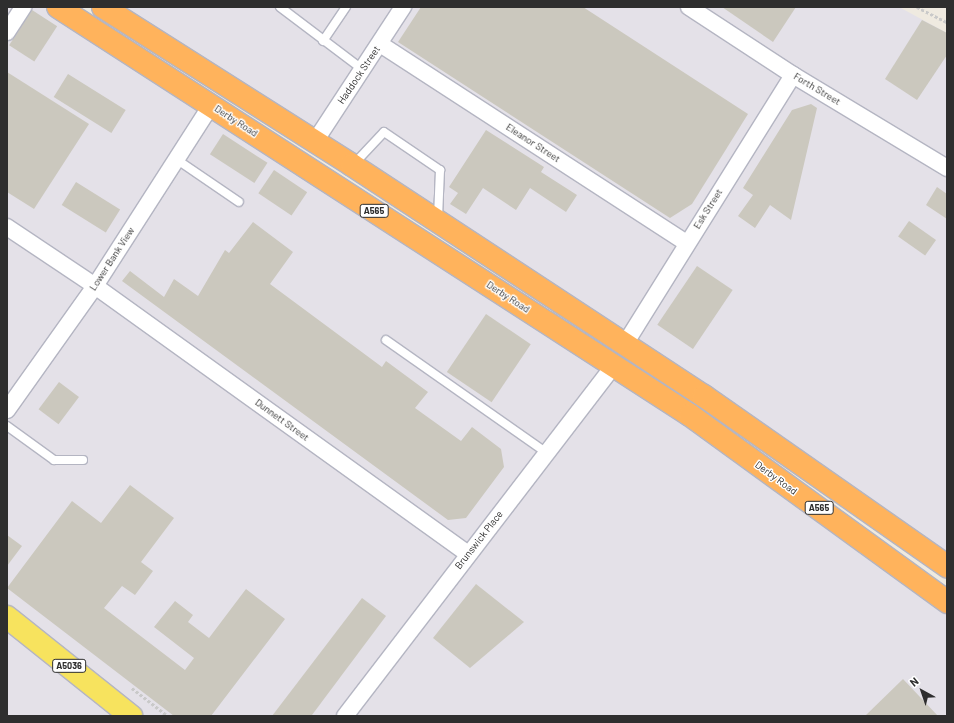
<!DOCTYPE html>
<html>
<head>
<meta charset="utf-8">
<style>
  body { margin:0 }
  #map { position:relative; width:954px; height:723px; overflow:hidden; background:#efeae0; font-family:Barlow,sans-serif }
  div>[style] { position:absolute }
  .industrial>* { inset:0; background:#e4e1e8 }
  .building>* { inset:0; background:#cbc8be; transform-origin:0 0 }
  .path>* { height:2.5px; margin-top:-1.25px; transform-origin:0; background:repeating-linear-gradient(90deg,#c9c9c9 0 3px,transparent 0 5px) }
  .roads { filter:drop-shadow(1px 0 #b4b5c2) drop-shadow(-1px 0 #b4b5c2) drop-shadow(0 1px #b4b5c2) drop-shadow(0 -1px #b4b5c2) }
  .lane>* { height:8px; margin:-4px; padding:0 4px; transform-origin:4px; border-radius:4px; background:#fff }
  .street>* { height:16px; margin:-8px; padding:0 8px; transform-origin:8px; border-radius:8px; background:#fff }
  .primary>* { height:22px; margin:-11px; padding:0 11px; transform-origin:11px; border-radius:11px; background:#f7e35e }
  .highway>* { height:22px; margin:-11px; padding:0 11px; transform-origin:11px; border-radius:11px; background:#ffb35c }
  span { translate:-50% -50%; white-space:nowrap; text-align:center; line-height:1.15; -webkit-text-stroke:3px #fff; paint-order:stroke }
  .shield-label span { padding:1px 3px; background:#fff; border:1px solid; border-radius:3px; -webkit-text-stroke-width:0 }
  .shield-label { font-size:9px; color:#2e2e2e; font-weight:700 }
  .street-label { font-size:10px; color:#2e2e2e }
  .frame { position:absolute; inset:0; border:8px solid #2e2e2e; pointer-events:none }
  .north { position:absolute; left:902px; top:671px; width:40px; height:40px; -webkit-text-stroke:3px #fff; paint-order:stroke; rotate:320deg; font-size:11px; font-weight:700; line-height:16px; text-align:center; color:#2e2e2e }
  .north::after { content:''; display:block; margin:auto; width:14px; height:18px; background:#2e2e2e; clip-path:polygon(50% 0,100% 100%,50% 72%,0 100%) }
</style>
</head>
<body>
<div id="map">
  <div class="industrial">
    <i style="clip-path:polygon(7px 7px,58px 7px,299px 163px,947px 602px,947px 716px,7px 716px)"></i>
    <i style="clip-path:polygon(103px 7px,899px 7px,947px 33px,947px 566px)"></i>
  </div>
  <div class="building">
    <i style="clip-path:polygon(421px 7px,583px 7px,748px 114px,692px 204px,670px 218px,398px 42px)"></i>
    <i style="clip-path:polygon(722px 7px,796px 7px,773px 42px)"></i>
    <i style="left:32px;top:10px;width:30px;height:42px;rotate:33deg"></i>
    <i style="clip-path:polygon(922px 20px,947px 33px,947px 55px,917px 100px,885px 79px)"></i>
    <i style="clip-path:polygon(7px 72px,89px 124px,34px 209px,7px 192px)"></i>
    <i style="left:68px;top:74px;width:68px;height:27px;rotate:32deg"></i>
    <i style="clip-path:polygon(811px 104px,817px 108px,791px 220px,770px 205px,755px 228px,738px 216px,753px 195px,743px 188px,792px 110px)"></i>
    <i style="clip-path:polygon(486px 130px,544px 167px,541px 172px,577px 195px,566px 212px,530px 188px,516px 210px,483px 188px,466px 214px,450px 204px,458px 193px,449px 187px)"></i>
    <i style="left:223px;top:134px;width:53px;height:24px;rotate:33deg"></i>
    <i style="left:274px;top:170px;width:40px;height:28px;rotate:34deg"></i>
    <i style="left:76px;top:182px;width:52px;height:27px;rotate:32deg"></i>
    <i style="clip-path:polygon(937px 187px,947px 194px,947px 219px,926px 205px)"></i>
    <i style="left:909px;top:221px;width:33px;height:19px;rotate:35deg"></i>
    <i style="clip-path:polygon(253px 222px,293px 252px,270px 284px,382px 367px,386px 361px,428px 392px,415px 408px,461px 441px,472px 427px,501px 449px,504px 467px,466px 518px,448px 520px,122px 281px,130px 271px,164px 297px,174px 279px,198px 296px,225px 250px,229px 253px)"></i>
    <i style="left:697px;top:266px;width:43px;height:71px;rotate:34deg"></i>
    <i style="left:486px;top:314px;width:54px;height:70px;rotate:34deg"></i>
    <i style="left:59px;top:382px;width:25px;height:34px;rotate:37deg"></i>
    <i style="clip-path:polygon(130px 485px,174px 518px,141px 562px,153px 571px,135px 595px,122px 586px,104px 608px,185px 670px,194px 658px,154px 627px,175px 601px,193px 615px,188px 622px,209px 638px,246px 589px,285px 619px,211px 716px,174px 716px,7px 588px,72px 501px,101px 523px)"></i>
    <i style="clip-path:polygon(7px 535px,22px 546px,7px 566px)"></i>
    <i style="clip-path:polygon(476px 584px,524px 622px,470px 668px,433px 638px)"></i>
    <i style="clip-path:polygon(362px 598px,386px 616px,312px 715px,272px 716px)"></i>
    <i style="clip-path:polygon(903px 679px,938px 716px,865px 716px)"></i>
  </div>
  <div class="path">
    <i style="left:917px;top:7px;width:34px;rotate:27deg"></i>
    <i style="left:132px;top:688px;width:46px;rotate:37.9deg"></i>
  </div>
  <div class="roads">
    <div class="lane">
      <i style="left:280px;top:7px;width:103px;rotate:37.1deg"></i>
      <i style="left:323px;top:41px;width:41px;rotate:-55.9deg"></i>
      <i style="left:176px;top:159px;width:76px;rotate:34.3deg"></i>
      <i style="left:353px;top:165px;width:45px;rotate:-46.8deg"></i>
      <i style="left:384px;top:132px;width:68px;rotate:34.2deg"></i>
      <i style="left:440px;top:170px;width:48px;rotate:92.4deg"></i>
      <i style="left:386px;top:340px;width:197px;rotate:35.1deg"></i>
      <i style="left:7px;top:426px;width:58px;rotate:35.9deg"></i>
      <i style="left:54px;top:460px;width:29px"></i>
    </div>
    <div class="street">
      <i style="left:689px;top:7px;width:124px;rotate:33.2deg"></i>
      <i style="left:793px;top:75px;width:180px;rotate:31.1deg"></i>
      <i style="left:7px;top:32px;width:30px;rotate:-57deg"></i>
      <i style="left:380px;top:44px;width:365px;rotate:33deg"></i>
      <i style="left:314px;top:143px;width:163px;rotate:-56.8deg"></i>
      <i style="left:7px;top:227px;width:106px;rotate:33.8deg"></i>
      <i style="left:95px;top:286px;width:459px;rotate:35.7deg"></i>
      <i style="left:625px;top:344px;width:317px;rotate:-58deg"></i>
      <i style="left:7px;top:410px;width:152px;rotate:-54.6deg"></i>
      <i style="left:95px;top:286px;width:215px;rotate:-57.3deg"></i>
      <i style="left:345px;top:716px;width:442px;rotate:-52.5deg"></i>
    </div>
    <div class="primary">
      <i style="left:7px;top:617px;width:159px;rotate:38.6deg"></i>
    </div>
    <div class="highway">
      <i style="left:58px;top:7px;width:752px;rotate:32.85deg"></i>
      <i style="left:690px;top:415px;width:318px;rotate:36deg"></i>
      <i style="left:103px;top:7px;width:295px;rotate:32.4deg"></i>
      <i style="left:352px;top:165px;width:421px;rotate:33.3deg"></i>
      <i style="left:704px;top:396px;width:297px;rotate:35deg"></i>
    </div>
  </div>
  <div class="shield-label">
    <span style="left:374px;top:211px">A565</span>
    <span style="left:819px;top:508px">A565</span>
    <span style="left:69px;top:666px">A5036</span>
  </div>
  <div class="street-label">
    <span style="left:359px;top:75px;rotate:-56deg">Haddock Street</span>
    <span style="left:817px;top:89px;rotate:31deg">Forth Street</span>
    <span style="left:236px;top:121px;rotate:33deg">Derby Road</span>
    <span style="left:533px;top:143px;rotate:33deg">Eleanor Street</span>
    <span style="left:708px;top:209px;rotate:-58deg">Esk Street</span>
    <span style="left:112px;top:259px;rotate:-57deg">Lower Bank View</span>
    <span style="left:508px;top:297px;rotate:33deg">Derby Road</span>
    <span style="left:282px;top:420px;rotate:36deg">Dunnett Street</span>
    <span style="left:776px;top:478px;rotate:36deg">Derby Road</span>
    <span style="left:479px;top:540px;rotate:-52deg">Brunswick Place</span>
  </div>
  <div class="frame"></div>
  <div class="north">N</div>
</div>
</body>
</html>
